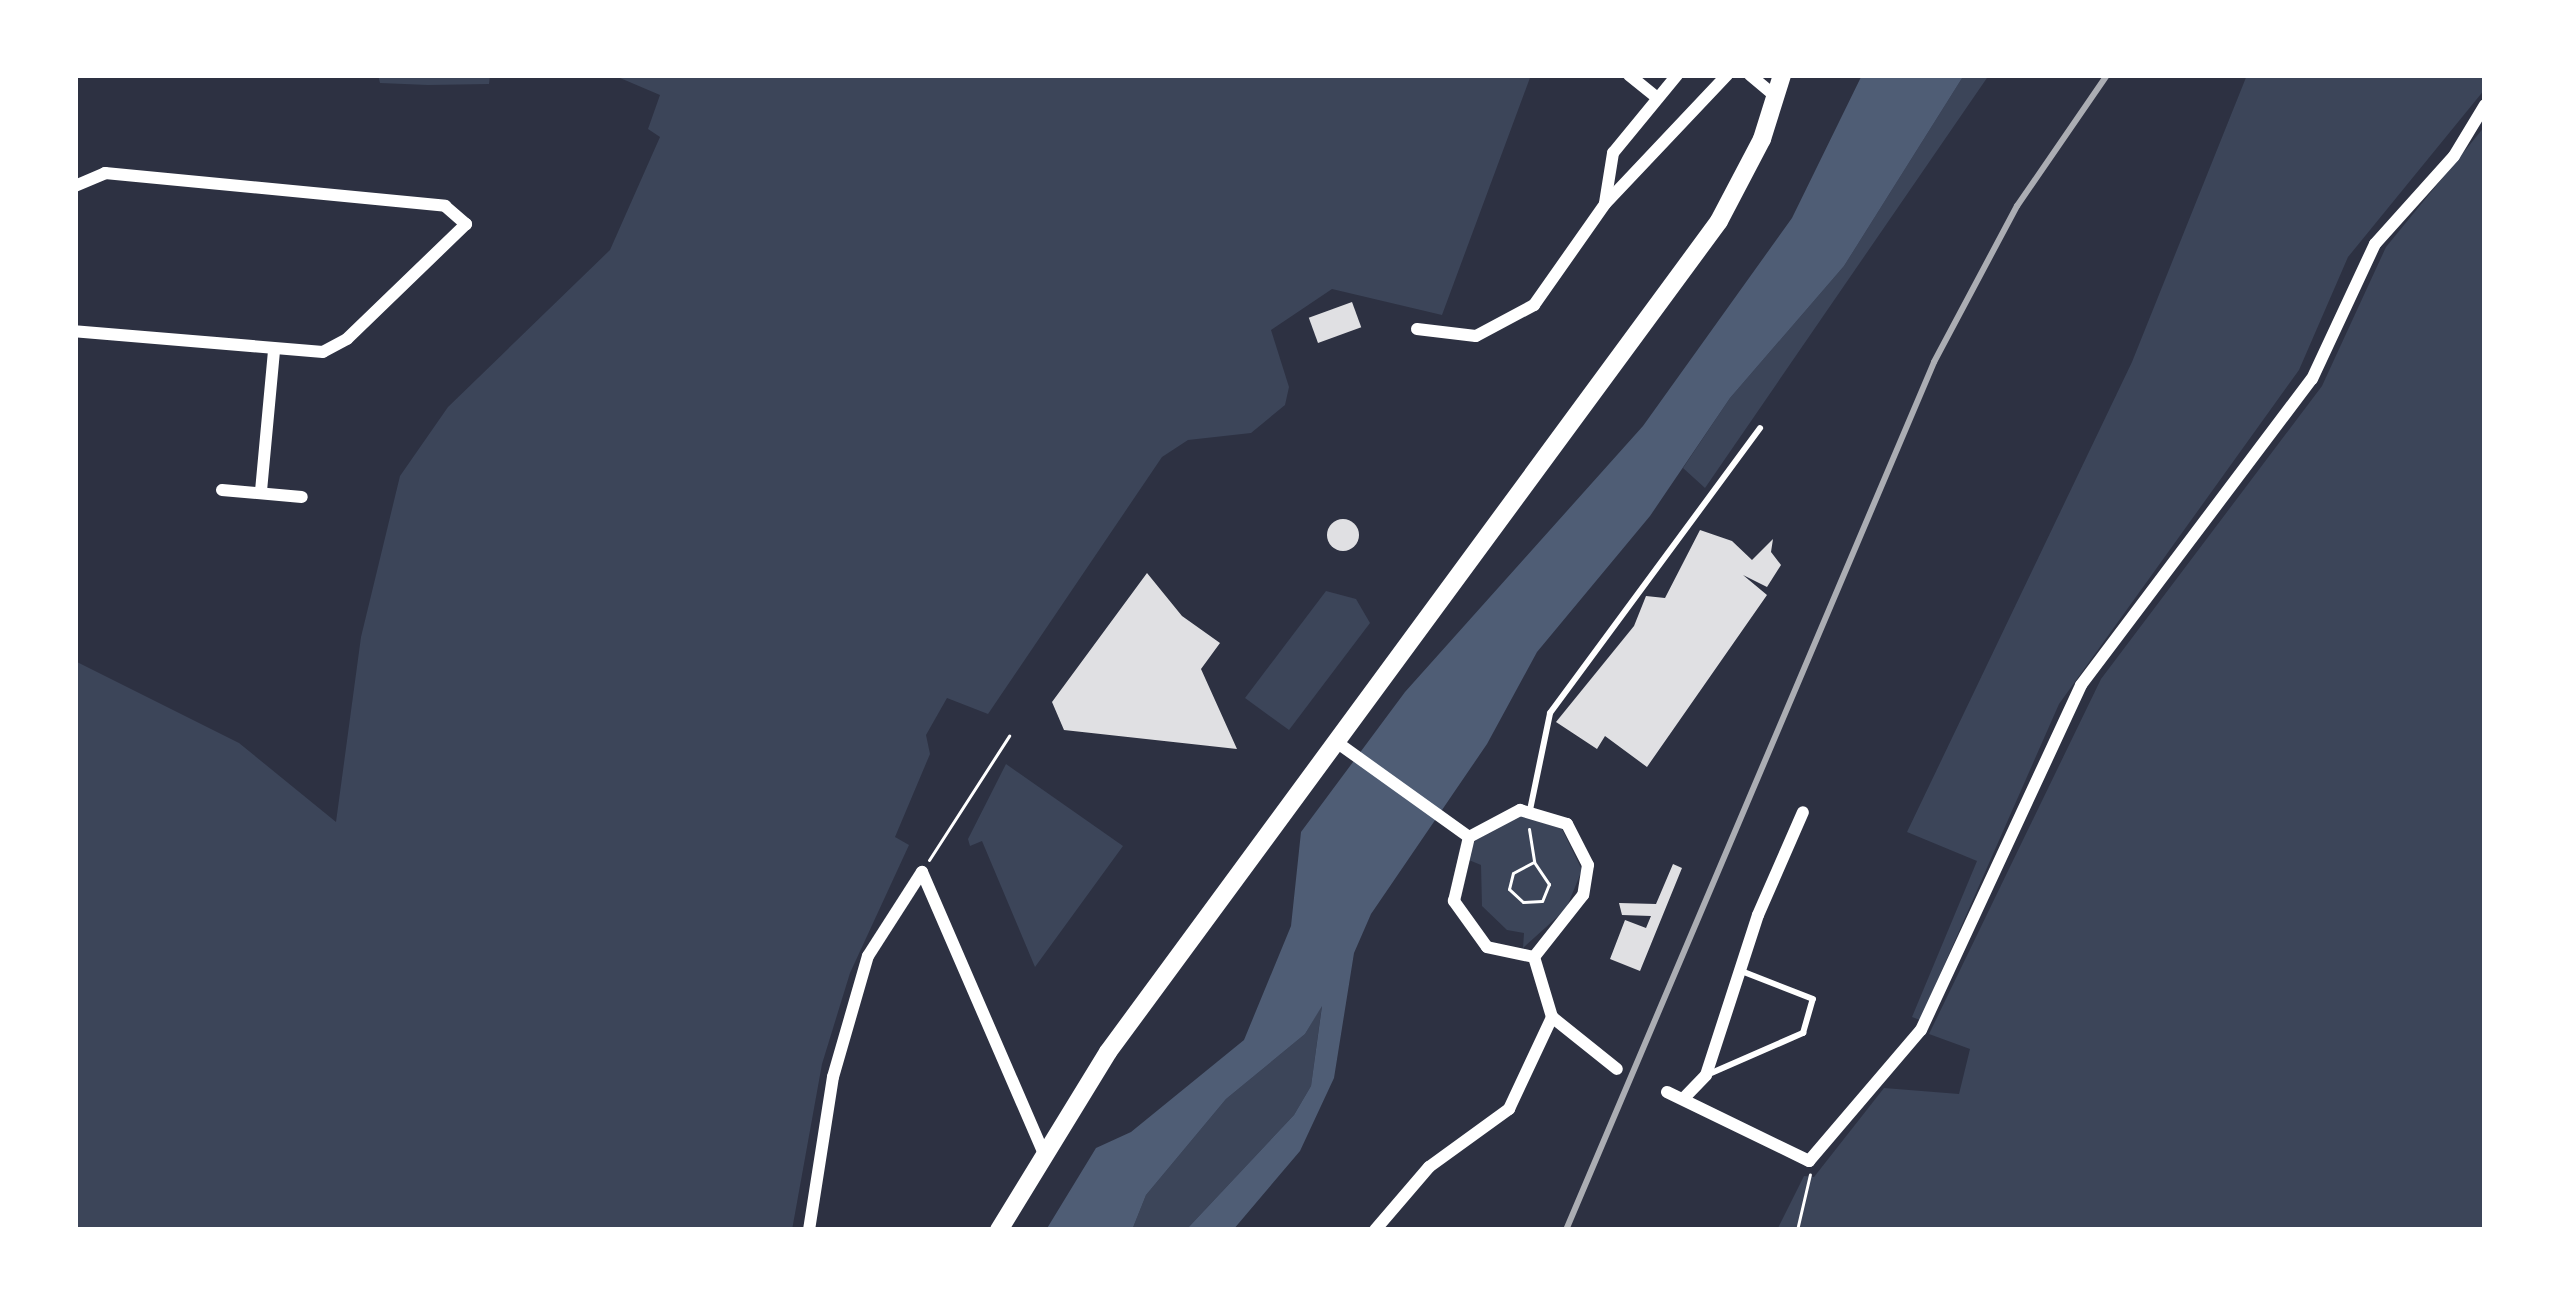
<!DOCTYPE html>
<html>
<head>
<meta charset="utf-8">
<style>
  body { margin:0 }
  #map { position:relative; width:2560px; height:1305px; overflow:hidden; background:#2d3142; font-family:"IBM Plex Serif",serif }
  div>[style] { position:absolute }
  .green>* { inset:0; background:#3c4559 }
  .water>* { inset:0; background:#4f5d75 }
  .building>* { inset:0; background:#e0e0e3; transform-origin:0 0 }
  .round { border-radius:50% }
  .path>* { height:3px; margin:-1.5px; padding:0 1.5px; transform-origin:1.5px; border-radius:1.5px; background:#fff }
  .service>* { height:6px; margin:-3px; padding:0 3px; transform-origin:3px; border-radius:3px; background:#fff }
  .minor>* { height:12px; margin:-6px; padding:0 6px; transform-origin:6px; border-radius:6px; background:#fff }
  .primary>* { height:18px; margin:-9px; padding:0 9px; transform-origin:9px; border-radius:9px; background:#fff }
  .rail>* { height:6px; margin:-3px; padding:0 3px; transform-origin:3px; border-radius:3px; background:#abadb3 }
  span { translate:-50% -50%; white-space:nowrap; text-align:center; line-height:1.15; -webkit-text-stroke:12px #fff; paint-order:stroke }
  .frame { position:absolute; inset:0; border:78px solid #fff; pointer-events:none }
</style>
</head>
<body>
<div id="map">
  <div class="green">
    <i style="clip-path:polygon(378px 75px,490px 75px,489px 84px,428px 85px,380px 83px)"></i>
    <i style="clip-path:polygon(613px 75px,1531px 75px,1442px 315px,1332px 289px,1271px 330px,1289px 387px,1285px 405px,1251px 433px,1188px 440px,1162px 457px,988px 714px,947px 698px,926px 735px,930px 754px,895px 837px,909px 845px,850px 973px,822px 1064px,792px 1230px,75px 1230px,75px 661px,239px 743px,336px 822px,361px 637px,400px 476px,448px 407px,610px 250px,660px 137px,648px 129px,660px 95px)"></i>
    <i style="clip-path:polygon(1964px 75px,1989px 75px,1705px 488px,1683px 468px,1730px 398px,1844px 266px)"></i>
    <i style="clip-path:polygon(2247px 75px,2485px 75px,2485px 89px,2348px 257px,2299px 370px,2059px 704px,1920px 1020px,1912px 1017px,1977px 861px,1907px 832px,2132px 362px)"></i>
    <i style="clip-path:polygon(2485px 126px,2485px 1230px,1777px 1230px,1804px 1176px,1814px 1177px,1884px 1088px,1959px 1094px,1970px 1049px,1929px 1034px,2101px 679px,2322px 386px,2386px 247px)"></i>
    <i style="clip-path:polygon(1326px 591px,1356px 599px,1370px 623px,1289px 730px,1245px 698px)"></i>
    <i style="clip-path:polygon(1006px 764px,1123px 846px,1035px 967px,982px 841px,970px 846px,968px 839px)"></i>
    <i style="clip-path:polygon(1521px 815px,1562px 829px,1582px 870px,1566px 909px,1523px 948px,1524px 933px,1507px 930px,1482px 906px,1481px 865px,1464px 858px,1477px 838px)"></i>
    <i style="clip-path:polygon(1322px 1005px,1311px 1086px,1294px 1115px,1186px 1230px,1132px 1230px,1146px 1195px,1226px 1099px,1305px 1034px)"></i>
  </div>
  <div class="water">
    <i style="clip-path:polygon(1862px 75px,1964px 75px,1844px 266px,1730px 398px,1650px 516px,1537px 652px,1487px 744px,1371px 914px,1354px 953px,1334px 1078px,1300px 1151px,1233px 1230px,1186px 1230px,1294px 1115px,1311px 1086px,1322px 1006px,1305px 1034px,1226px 1099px,1146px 1195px,1132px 1230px,1046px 1230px,1096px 1148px,1131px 1132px,1244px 1040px,1291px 926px,1301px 832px,1405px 692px,1643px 426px,1792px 218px)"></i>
  </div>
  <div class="building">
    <i style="left:1352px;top:302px;width:27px;height:46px;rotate:70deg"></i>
    <i class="round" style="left:1327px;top:519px;width:32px;height:32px"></i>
    <i style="clip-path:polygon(1700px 530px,1732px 541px,1752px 560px,1773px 539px,1771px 552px,1781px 565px,1767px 587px,1743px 575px,1767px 595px,1647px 767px,1605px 736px,1597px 749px,1556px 722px,1634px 626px,1646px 596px,1665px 598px)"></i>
    <i style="clip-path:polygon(1147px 573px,1182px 616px,1220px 643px,1201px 669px,1237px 749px,1064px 730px,1052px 702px)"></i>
    <i style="clip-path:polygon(1673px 864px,1682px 868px,1640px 971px,1610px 959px,1625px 920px,1646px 928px,1651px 916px,1622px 915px,1619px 903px,1656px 904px)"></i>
  </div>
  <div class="path">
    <i style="left:1529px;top:829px;width:33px;rotate:81deg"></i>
    <i style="left:1534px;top:862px;width:27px;rotate:56deg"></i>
    <i style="left:1549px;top:884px;width:18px;rotate:112deg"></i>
    <i style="left:1542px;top:901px;width:19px;rotate:177deg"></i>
    <i style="left:1523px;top:902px;width:19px;rotate:-137deg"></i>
    <i style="left:1509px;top:889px;width:16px;rotate:-76deg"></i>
    <i style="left:1513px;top:873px;width:24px;rotate:-28deg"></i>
    <i style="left:929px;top:860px;width:148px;rotate:-57.2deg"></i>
    <i style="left:1797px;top:1230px;width:57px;rotate:-76.9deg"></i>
  </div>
  <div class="service">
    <i style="left:1530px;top:810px;width:99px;rotate:-78.3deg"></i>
    <i style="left:1550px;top:713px;width:354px;rotate:-53.6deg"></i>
    <i style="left:1709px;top:1074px;width:103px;rotate:-23.6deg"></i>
    <i style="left:1803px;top:1033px;width:35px;rotate:-74deg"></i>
    <i style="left:1813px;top:999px;width:77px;rotate:-158.7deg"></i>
  </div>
  <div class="minor">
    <i style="left:1629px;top:75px;width:32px;rotate:39deg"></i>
    <i style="left:1750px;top:75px;width:35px;rotate:40deg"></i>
    <i style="left:75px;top:186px;width:33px;rotate:-23deg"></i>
    <i style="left:105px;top:173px;width:342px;rotate:5.5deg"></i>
    <i style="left:445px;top:206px;width:28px;rotate:41deg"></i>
    <i style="left:466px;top:224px;width:165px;rotate:136deg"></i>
    <i style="left:347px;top:339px;width:27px;rotate:152deg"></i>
    <i style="left:323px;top:352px;width:249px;rotate:-175.2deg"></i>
    <i style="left:1605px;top:203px;width:51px;rotate:-80.9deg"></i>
    <i style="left:1613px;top:153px;width:101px;rotate:-50.6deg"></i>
    <i style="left:1417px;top:329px;width:59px;rotate:6.8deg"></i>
    <i style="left:1476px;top:336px;width:66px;rotate:-28.1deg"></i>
    <i style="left:1534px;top:305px;width:123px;rotate:-54.9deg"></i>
    <i style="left:1605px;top:204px;width:178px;rotate:-46.6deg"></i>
    <i style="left:222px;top:490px;width:80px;rotate:5deg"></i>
    <i style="left:261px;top:491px;width:140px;rotate:-84.7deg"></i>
    <i style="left:1335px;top:741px;width:165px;rotate:35.6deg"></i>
    <i style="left:1534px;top:957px;width:48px;rotate:-168deg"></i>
    <i style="left:1487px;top:947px;width:57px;rotate:-125.7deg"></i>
    <i style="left:1454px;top:901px;width:66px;rotate:-76.8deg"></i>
    <i style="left:1469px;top:837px;width:58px;rotate:-27.9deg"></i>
    <i style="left:1520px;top:810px;width:49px;rotate:16.6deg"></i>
    <i style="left:1567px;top:824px;width:46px;rotate:62.9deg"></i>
    <i style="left:1588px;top:865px;width:30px;rotate:99deg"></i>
    <i style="left:1583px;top:895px;width:79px;rotate:128.3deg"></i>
    <i style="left:1534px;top:957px;width:63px;rotate:73.3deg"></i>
    <i style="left:1552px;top:1017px;width:83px;rotate:38.7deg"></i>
    <i style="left:1667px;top:1092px;width:158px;rotate:25.9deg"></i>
    <i style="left:1809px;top:1161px;width:172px;rotate:-49.5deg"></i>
    <i style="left:1921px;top:1030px;width:380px;rotate:-65.1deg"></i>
    <i style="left:2081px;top:685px;width:383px;rotate:-53deg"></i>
    <i style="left:2312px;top:379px;width:149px;rotate:-65deg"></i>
    <i style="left:2375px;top:244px;width:118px;rotate:-48.1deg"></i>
    <i style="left:2454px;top:156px;width:60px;rotate:-58.7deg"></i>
    <i style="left:1683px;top:1099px;width:33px;rotate:-46deg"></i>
    <i style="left:1706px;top:1075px;width:168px;rotate:-72deg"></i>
    <i style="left:1758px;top:915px;width:112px;rotate:-66.4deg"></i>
    <i style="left:809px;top:1230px;width:155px;rotate:-81.1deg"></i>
    <i style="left:833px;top:1077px;width:126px;rotate:-73.9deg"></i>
    <i style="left:868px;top:956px;width:100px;rotate:-57.3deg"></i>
    <i style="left:922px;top:872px;width:305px;rotate:66.6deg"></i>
    <i style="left:1375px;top:1230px;width:83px;rotate:-49.4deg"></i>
    <i style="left:1429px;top:1167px;width:99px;rotate:-35.9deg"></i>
    <i style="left:1509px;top:1109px;width:102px;rotate:-64.9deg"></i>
  </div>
  <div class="primary">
    <i style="left:999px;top:1230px;width:209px;rotate:-58.5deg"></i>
    <i style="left:1108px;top:1052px;width:1031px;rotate:-53.67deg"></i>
    <i style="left:1719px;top:221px;width:93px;rotate:-62.3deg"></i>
    <i style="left:1762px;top:139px;width:67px;rotate:-72.6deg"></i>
  </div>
  <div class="rail">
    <i style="left:1566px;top:1230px;width:943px;rotate:-67.02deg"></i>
    <i style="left:1934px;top:362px;width:177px;rotate:-62deg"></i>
    <i style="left:2017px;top:206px;width:159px;rotate:-55.5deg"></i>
  </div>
  <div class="frame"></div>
</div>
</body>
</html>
